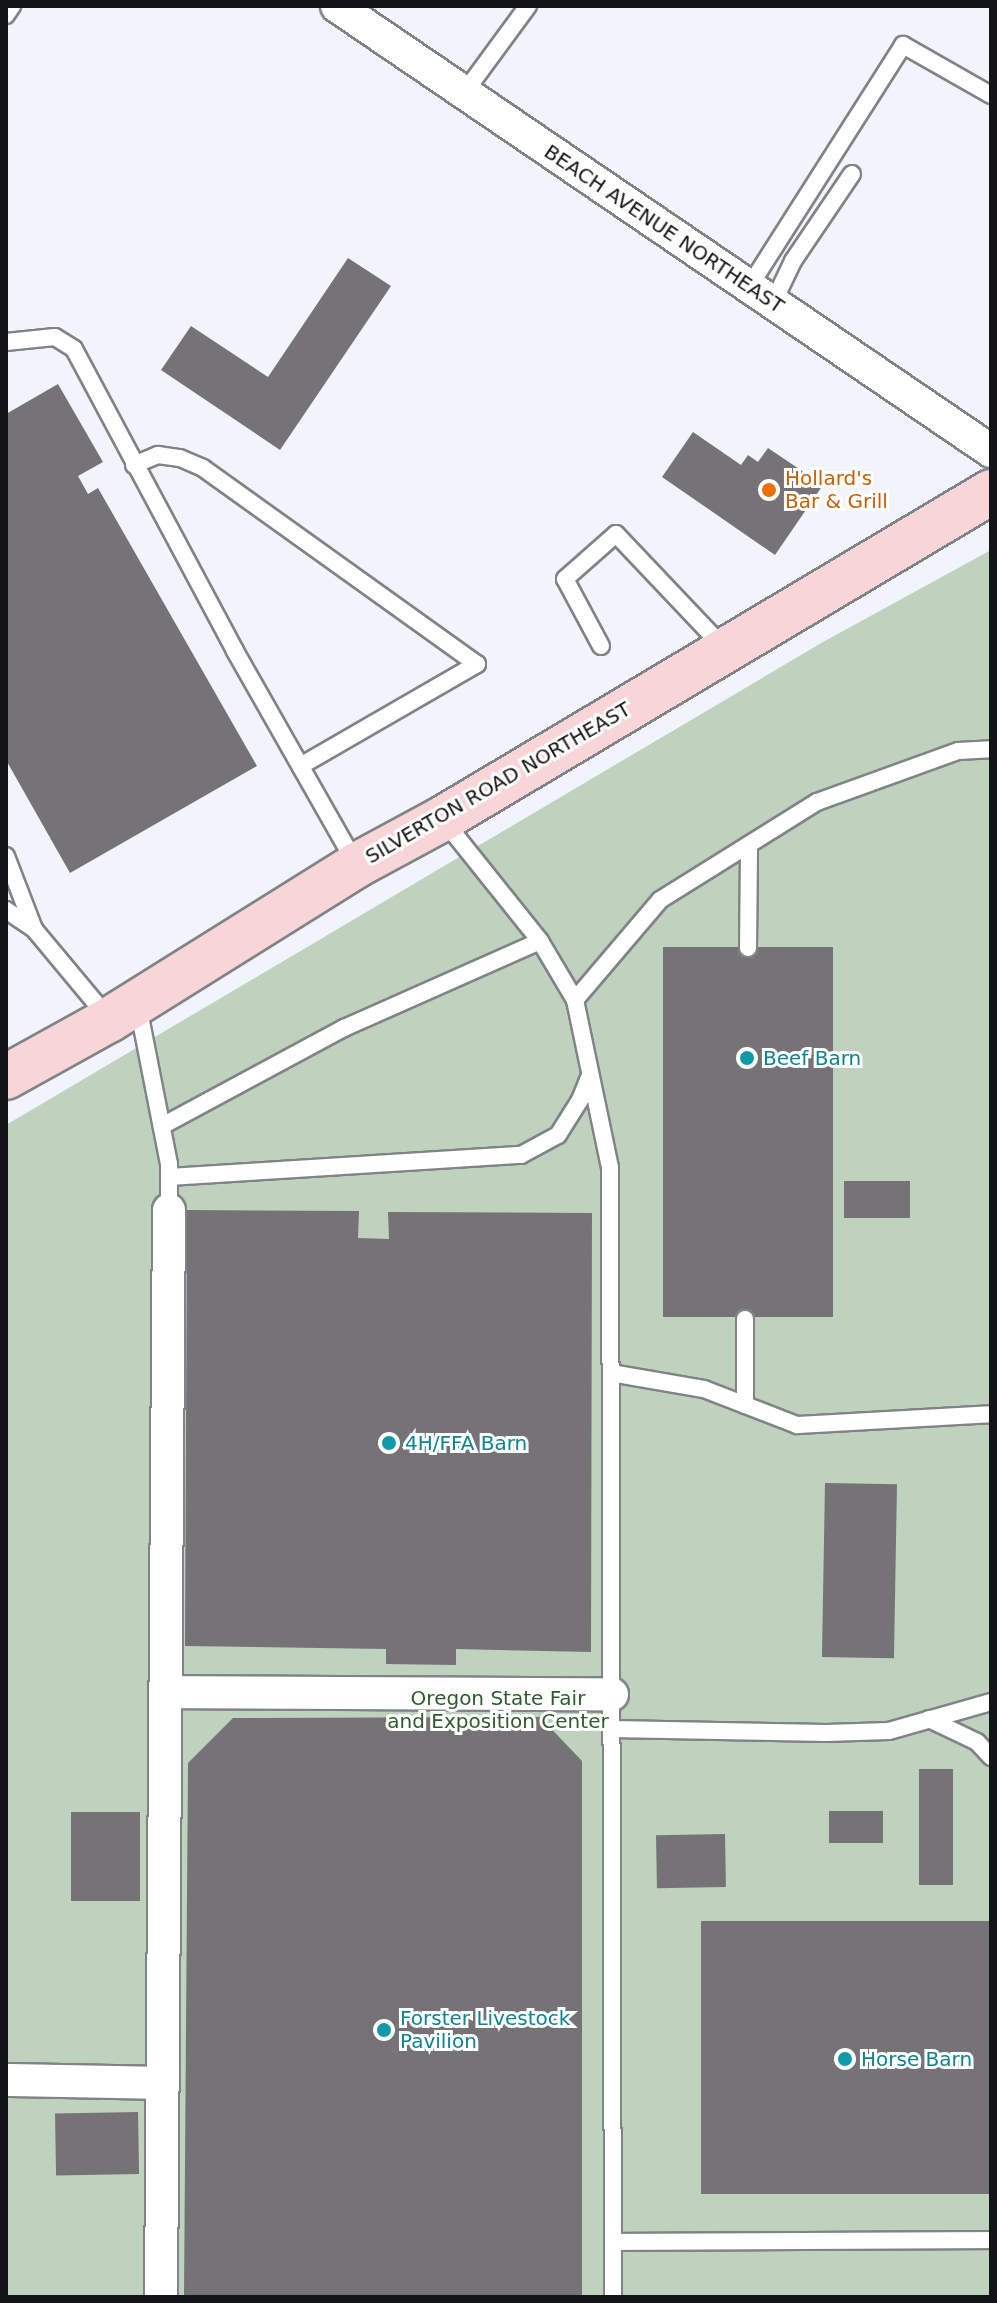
<!DOCTYPE html>
<html>
<head>
<meta charset="utf-8">
<style>
  body { margin:0 }
  #map { position:relative; width:997px; height:2303px; overflow:hidden; background:#f1f4fa; font-family:"DejaVu Sans",sans-serif }
  div>[style] { position:absolute }
  .green>* { inset:0; background:#bed2bd }
  .building>* { inset:0; background:#767377; transform-origin:0 0 }
  .roads { filter:drop-shadow(2px 0 #808388) drop-shadow(-2px 0 #808388) drop-shadow(0 2px #808388) drop-shadow(0 -2px #808388) }
  .lane>* { height:16px; margin:-8px; padding:0 8px; transform-origin:8px; border-radius:8px; background:#fff }
  .street>* { height:32px; margin:-16px; padding:0 16px; transform-origin:16px; border-radius:16px; background:#fff }
  .primary>* { height:44px; margin:-22px; padding:0 22px; transform-origin:22px; border-radius:22px; background:#f8d5d7 }
  .dots>* { width:22px; height:22px; translate:-50% -50%; box-sizing:border-box; border:4px solid #fff; border-radius:50% }
  span { translate:-50% -50%; white-space:nowrap; text-align:center; line-height:1.15; -webkit-text-stroke:6px #fff; paint-order:stroke }
  .street-label { font-size:20px; color:#131416 }
  .food-label { font-size:20px; color:#c56008 }
  .left { translate:0 -50%; text-align:left }
  .culture-label { font-size:20px; color:#0d838f }
  .park-label { font-size:20px; color:#2f5a2d }
  .frame { position:absolute; inset:0; border:8px solid #131416; pointer-events:none }
</style>
</head>
<body>
<div id="map">
  <div class="green">
    <i style="clip-path:polygon(991px 550px,991px 2297px,6px 2297px,6px 1125px,823px 642px)"></i>
  </div>
  <div class="building">
    <i style="clip-path:polygon(348px 258px,391px 286px,280px 450px,161px 370px,191px 326px,268px 377px)"></i>
    <i style="clip-path:polygon(58px 384px,103px 462px,78px 476px,88px 494px,98px 488px,257px 766px,70px 873px,6px 760px,6px 414px)"></i>
    <i style="clip-path:polygon(693px 432px,741px 465px,748px 455px,758px 462px,768px 448px,823px 485px,775px 555px,662px 477px)"></i>
    <i style="left:663px;top:947px;width:170px;height:370px"></i>
    <i style="left:910px;top:1181px;width:37px;height:66px;rotate:90deg"></i>
    <i style="clip-path:polygon(187px 1210px,359px 1211px,358px 1238px,389px 1239px,388px 1212px,592px 1213px,591px 1652px,456px 1649px,456px 1665px,386px 1664px,386px 1649px,185px 1646px)"></i>
    <i style="left:825px;top:1483px;width:72px;height:174px;rotate:1deg"></i>
    <i style="clip-path:polygon(540px 1717px,582px 1761px,582px 2297px,184px 2297px,188px 1763px,233px 1718px)"></i>
    <i style="left:919px;top:1769px;width:34px;height:116px"></i>
    <i style="left:829px;top:1811px;width:54px;height:32px"></i>
    <i style="left:140px;top:1812px;width:89px;height:69px;rotate:90deg"></i>
    <i style="left:725px;top:1834px;width:53px;height:69px;rotate:89deg"></i>
    <i style="left:701px;top:1921px;width:290px;height:273px"></i>
    <i style="left:138px;top:2112px;width:62px;height:83px;rotate:89deg"></i>
  </div>
  <div class="roads">
    <div class="lane">
      <i style="left:6px;top:15px;width:11px;rotate:-56deg"></i>
      <i style="left:464px;top:93px;width:108px;rotate:-53.7deg"></i>
      <i style="left:749px;top:287px;width:287px;rotate:-57.5deg"></i>
      <i style="left:903px;top:45px;width:101px;rotate:29.6deg"></i>
      <i style="left:773px;top:303px;width:47px;rotate:-64.5deg"></i>
      <i style="left:793px;top:261px;width:105px;rotate:-55.9deg"></i>
      <i style="left:6px;top:342px;width:49px;rotate:-5.8deg"></i>
      <i style="left:55px;top:337px;width:22px;rotate:32deg"></i>
      <i style="left:74px;top:349px;width:342px;rotate:61.9deg"></i>
      <i style="left:235px;top:651px;width:245px;rotate:60.4deg"></i>
      <i style="left:134px;top:465px;width:26px;rotate:-23deg"></i>
      <i style="left:158px;top:455px;width:22px;rotate:8deg"></i>
      <i style="left:180px;top:458px;width:25px;rotate:23deg"></i>
      <i style="left:203px;top:468px;width:337px;rotate:35.6deg"></i>
      <i style="left:477px;top:664px;width:204px;rotate:150deg"></i>
      <i style="left:601px;top:646px;width:76px;rotate:-118.2deg"></i>
      <i style="left:565px;top:579px;width:68px;rotate:-41.4deg"></i>
      <i style="left:616px;top:534px;width:157px;rotate:46.5deg"></i>
      <i style="left:444px;top:821px;width:154px;rotate:51.3deg"></i>
      <i style="left:540px;top:941px;width:69px;rotate:59.3deg"></i>
      <i style="left:575px;top:1000px;width:172px;rotate:78.2deg"></i>
      <i style="left:610px;top:1168px;width:1129px;rotate:89.85deg"></i>
      <i style="left:6px;top:856px;width:78px;rotate:69deg"></i>
      <i style="left:6px;top:910px;width:34px;rotate:34deg"></i>
      <i style="left:34px;top:929px;width:117px;rotate:50.2deg"></i>
      <i style="left:748px;top:948px;width:103px;rotate:-89.4deg"></i>
      <i style="left:575px;top:1000px;width:131px;rotate:-49.6deg"></i>
      <i style="left:660px;top:900px;width:185px;rotate:-32deg"></i>
      <i style="left:817px;top:802px;width:150px;rotate:-19.9deg"></i>
      <i style="left:958px;top:751px;width:33px;rotate:-3deg"></i>
      <i style="left:138px;top:1006px;width:161px;rotate:78.9deg"></i>
      <i style="left:169px;top:1164px;width:46px;rotate:90deg"></i>
      <i style="left:162px;top:1126px;width:207px;rotate:-28.3deg"></i>
      <i style="left:344px;top:1028px;width:214px;rotate:-23.9deg"></i>
      <i style="left:169px;top:1177px;width:353px;rotate:-3.6deg"></i>
      <i style="left:521px;top:1155px;width:42px;rotate:-28.4deg"></i>
      <i style="left:558px;top:1135px;width:41px;rotate:-57.8deg"></i>
      <i style="left:580px;top:1100px;width:27px;rotate:-68deg"></i>
      <i style="left:745px;top:1319px;width:86px;rotate:90deg"></i>
      <i style="left:611px;top:1373px;width:94px;rotate:9.8deg"></i>
      <i style="left:704px;top:1389px;width:100px;rotate:21.2deg"></i>
      <i style="left:797px;top:1425px;width:194px;rotate:-3.2deg"></i>
      <i style="left:929px;top:1719px;width:53px;rotate:25.6deg"></i>
      <i style="left:977px;top:1742px;width:21px;rotate:47deg"></i>
      <i style="left:612px;top:1729px;width:214px;rotate:1.1deg"></i>
      <i style="left:826px;top:1733px;width:63px;rotate:-1.8deg"></i>
      <i style="left:889px;top:1731px;width:106px;rotate:-15.9deg"></i>
      <i style="left:613px;top:2242px;width:378px;rotate:-0.3deg"></i>
    </div>
    <div class="street">
      <i style="left:337px;top:6px;width:791px;rotate:34.23deg"></i>
      <i style="left:165px;top:1692px;width:447px;rotate:0.3deg"></i>
      <i style="left:6px;top:2080px;width:157px;rotate:1.1deg"></i>
      <i style="left:161px;top:2297px;width:1087px;rotate:-89.58deg"></i>
    </div>
    <div class="primary">
      <i style="left:6px;top:1077px;width:118px;rotate:-29deg"></i>
      <i style="left:109px;top:1020px;width:292px;rotate:-32deg"></i>
      <i style="left:357px;top:865px;width:97px;rotate:-28.4deg"></i>
      <i style="left:442px;top:819px;width:639px;rotate:-30.78deg"></i>
    </div>
  </div>
  <div class="dots">
    <i style="left:769px;top:490px;background:#e8710a"></i>
    <i style="left:747px;top:1058px;background:#0f9aa8"></i>
    <i style="left:389px;top:1443px;background:#0f9aa8"></i>
    <i style="left:384px;top:2030px;background:#0f9aa8"></i>
    <i style="left:845px;top:2059px;background:#0f9aa8"></i>
  </div>
  <div class="street-label">
    <span style="left:664px;top:229px;rotate:34deg">BEACH AVENUE NORTHEAST</span>
    <span style="left:498px;top:783px;rotate:-30deg">SILVERTON ROAD NORTHEAST</span>
  </div>
  <div class="food-label">
    <span class="left" style="left:785px;top:490px">Hollard's<br>Bar &amp; Grill</span>
  </div>
  <div class="culture-label">
    <span class="left" style="left:763px;top:1058px">Beef Barn</span>
    <span class="left" style="left:405px;top:1443px">4H/FFA Barn</span>
    <span class="left" style="left:400px;top:2030px">Forster Livestock<br>Pavilion</span>
    <span class="left" style="left:861px;top:2059px">Horse Barn</span>
  </div>
  <div class="park-label">
    <span style="left:498px;top:1710px">Oregon State Fair<br>and Exposition Center</span>
  </div>
  <div class="frame"></div>
</div>
</body>
</html>
